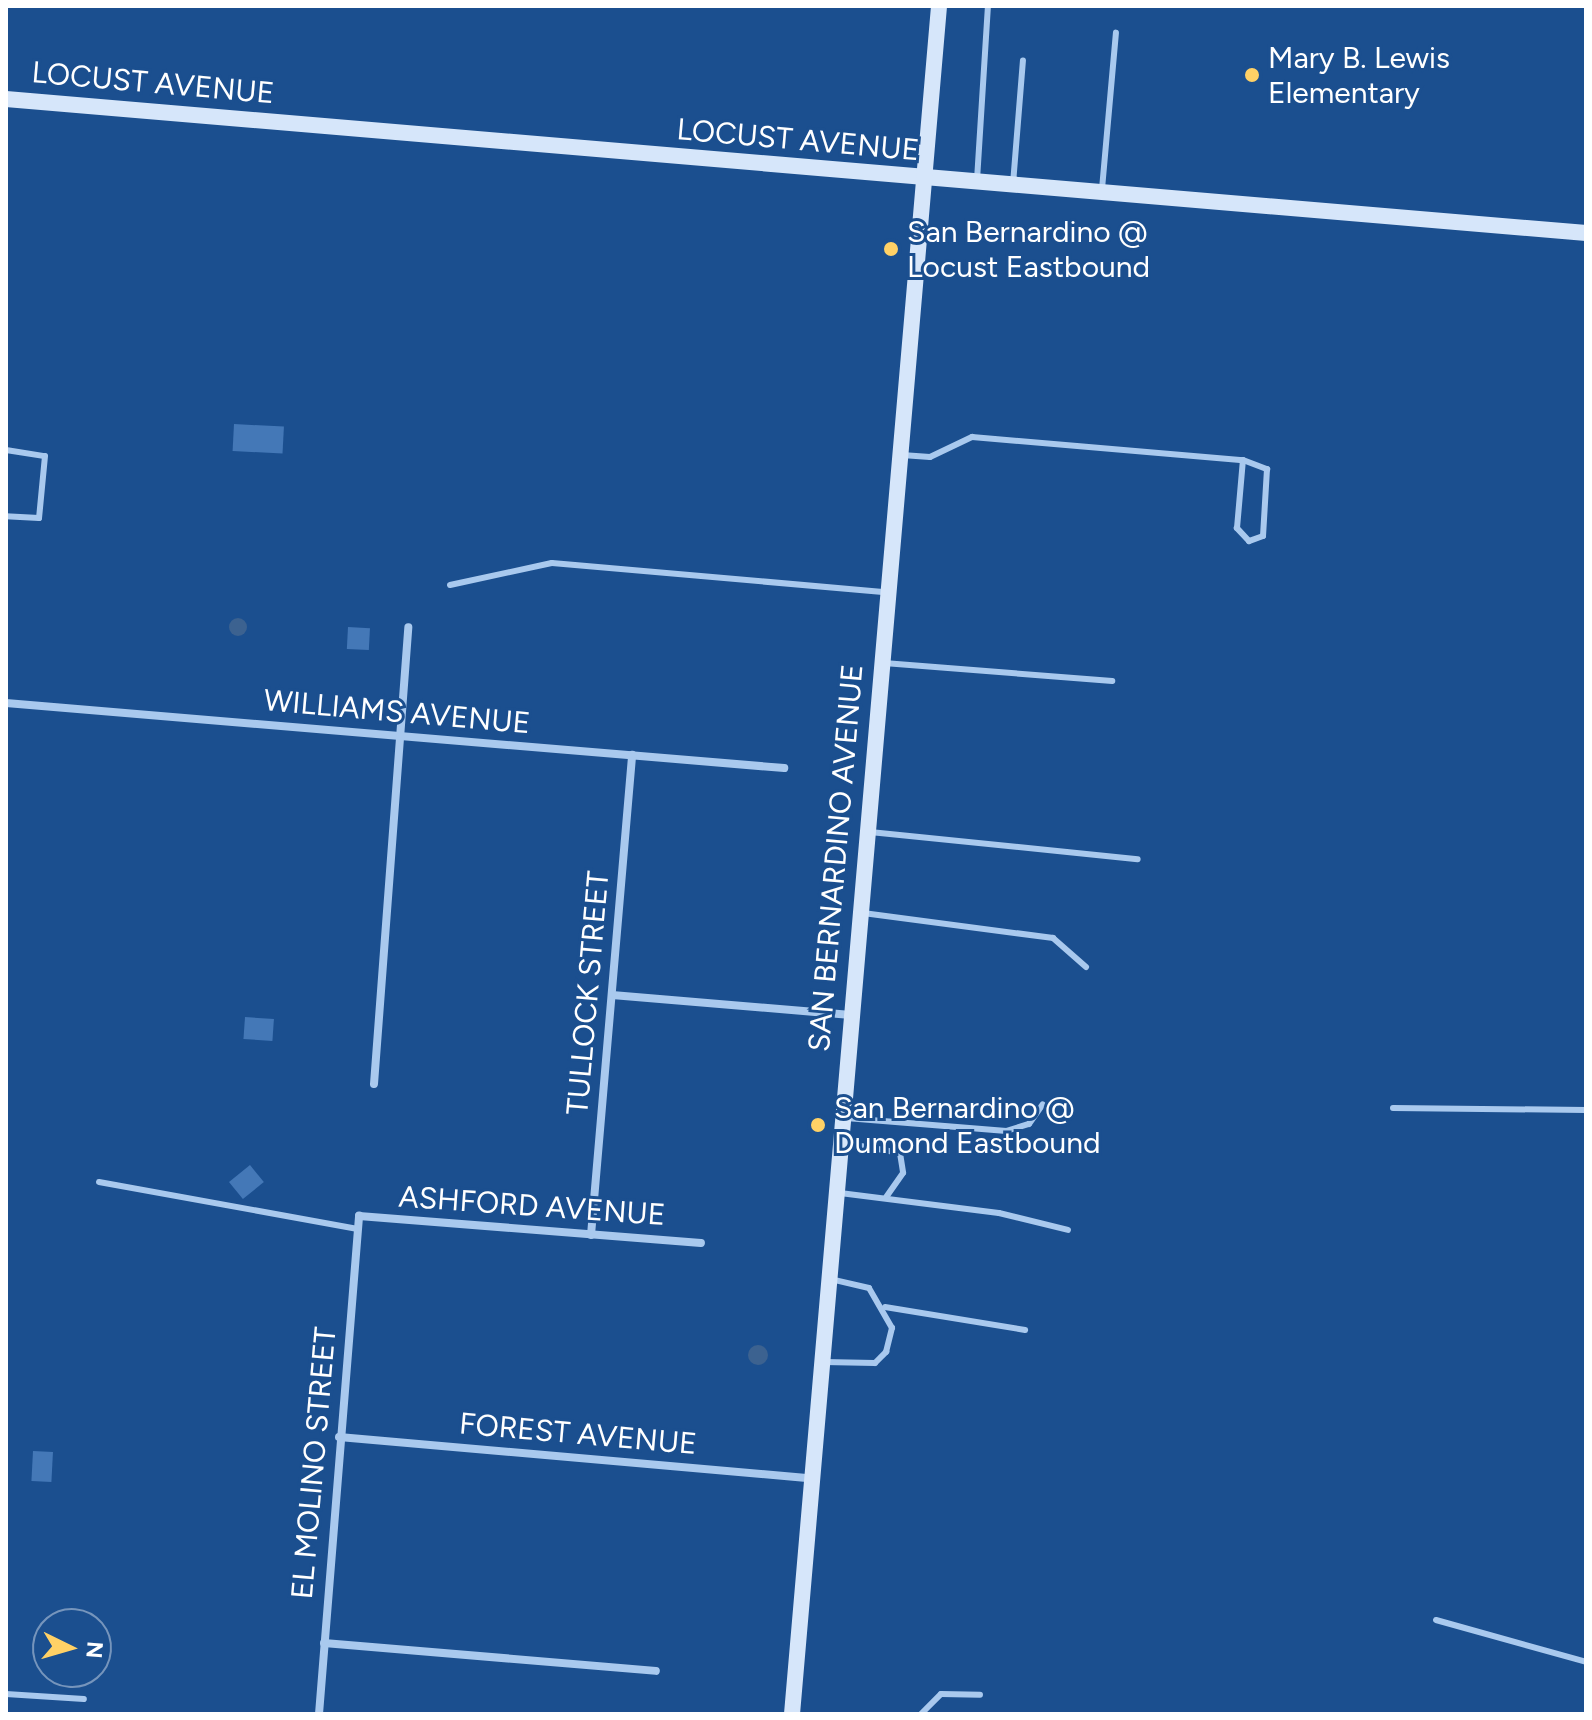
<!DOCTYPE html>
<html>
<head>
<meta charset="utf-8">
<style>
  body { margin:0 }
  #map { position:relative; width:1592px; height:1720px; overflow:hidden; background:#1b4f8f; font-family:Figtree,sans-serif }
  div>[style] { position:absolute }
  .water>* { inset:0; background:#3c6290 }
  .round { border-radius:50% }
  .building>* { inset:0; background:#4478b7; transform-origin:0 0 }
  .lane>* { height:6px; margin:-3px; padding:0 3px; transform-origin:3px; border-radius:3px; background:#a9c9ee }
  .street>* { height:8px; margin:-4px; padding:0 4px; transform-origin:4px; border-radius:4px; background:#a9c9ee }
  .secondary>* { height:16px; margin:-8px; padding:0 8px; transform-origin:8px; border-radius:8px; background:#d6e6fa }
  .dots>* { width:22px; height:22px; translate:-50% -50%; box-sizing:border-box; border:4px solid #1b4f8f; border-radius:50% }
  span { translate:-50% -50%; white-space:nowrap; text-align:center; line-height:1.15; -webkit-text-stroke:6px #1b4f8f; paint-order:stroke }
  .poi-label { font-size:30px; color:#fff }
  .left { translate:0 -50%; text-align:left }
  .street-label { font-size:30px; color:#fff }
  .frame { position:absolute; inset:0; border:8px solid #fff; pointer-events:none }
  .north { position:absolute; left:32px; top:1608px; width:80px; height:80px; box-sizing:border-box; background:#1b4f8f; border:2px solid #7695bc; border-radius:50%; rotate:95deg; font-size:22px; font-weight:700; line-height:32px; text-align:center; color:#fff }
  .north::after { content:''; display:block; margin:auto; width:28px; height:36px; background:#ffd166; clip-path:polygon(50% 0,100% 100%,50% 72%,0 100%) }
</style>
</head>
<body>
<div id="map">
  <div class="water">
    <i class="round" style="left:229px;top:618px;width:18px;height:18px"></i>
    <i class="round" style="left:748px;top:1345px;width:20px;height:20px"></i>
  </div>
  <div class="building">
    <i style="left:234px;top:424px;width:50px;height:27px;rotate:3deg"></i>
    <i style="left:348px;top:627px;width:22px;height:22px;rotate:3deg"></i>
    <i style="left:245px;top:1017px;width:29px;height:22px;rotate:4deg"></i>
    <i style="left:250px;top:1165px;width:22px;height:27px;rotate:51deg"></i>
    <i style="left:33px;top:1451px;width:20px;height:30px;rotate:3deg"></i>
  </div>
  <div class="lane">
    <i style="left:977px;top:180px;width:174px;rotate:-86.4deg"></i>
    <i style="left:1013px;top:184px;width:124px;rotate:-85.4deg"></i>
    <i style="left:1102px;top:189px;width:157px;rotate:-84.9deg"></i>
    <i style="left:6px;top:450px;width:39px;rotate:9deg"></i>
    <i style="left:45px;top:456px;width:62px;rotate:95.5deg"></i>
    <i style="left:39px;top:518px;width:33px;rotate:-177deg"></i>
    <i style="left:902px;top:455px;width:28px;rotate:4deg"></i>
    <i style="left:930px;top:457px;width:47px;rotate:-25.5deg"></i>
    <i style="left:972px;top:437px;width:272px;rotate:4.9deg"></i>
    <i style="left:1243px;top:460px;width:26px;rotate:21deg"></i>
    <i style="left:1267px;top:469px;width:67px;rotate:93.4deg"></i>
    <i style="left:1263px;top:536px;width:15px;rotate:160deg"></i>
    <i style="left:1249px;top:541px;width:18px;rotate:-133deg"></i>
    <i style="left:1237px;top:528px;width:68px;rotate:-85deg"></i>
    <i style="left:450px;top:585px;width:104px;rotate:-12.2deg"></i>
    <i style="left:552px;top:563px;width:335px;rotate:5deg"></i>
    <i style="left:884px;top:663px;width:229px;rotate:4.5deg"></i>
    <i style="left:870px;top:832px;width:269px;rotate:5.8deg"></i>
    <i style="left:863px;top:913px;width:192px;rotate:7.5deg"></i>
    <i style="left:1053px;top:938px;width:44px;rotate:41.3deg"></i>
    <i style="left:1393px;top:1108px;width:193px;rotate:0.6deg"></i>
    <i style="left:846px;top:1118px;width:161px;rotate:4.6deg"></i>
    <i style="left:1006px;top:1131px;width:24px;rotate:-17deg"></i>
    <i style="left:1029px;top:1124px;width:24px;rotate:-55deg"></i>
    <i style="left:844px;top:1143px;width:57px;rotate:10.1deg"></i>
    <i style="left:900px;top:1153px;width:20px;rotate:81deg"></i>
    <i style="left:903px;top:1173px;width:29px;rotate:125deg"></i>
    <i style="left:99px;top:1182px;width:263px;rotate:10.3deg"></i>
    <i style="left:840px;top:1193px;width:160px;rotate:7.2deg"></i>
    <i style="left:999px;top:1213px;width:71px;rotate:13.8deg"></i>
    <i style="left:885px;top:1307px;width:142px;rotate:9.3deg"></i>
    <i style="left:824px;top:1362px;width:51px;rotate:1.1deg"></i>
    <i style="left:875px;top:1363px;width:16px;rotate:-45deg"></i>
    <i style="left:886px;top:1352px;width:25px;rotate:-76deg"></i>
    <i style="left:892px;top:1328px;width:46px;rotate:-119.9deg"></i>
    <i style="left:869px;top:1288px;width:37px;rotate:-167deg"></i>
    <i style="left:1436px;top:1620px;width:156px;rotate:15.6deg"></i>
    <i style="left:6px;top:1694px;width:78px;rotate:3.7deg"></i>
    <i style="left:921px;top:1714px;width:28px;rotate:-45deg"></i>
    <i style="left:941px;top:1694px;width:39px;rotate:1deg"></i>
  </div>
  <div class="street">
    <i style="left:6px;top:703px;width:781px;rotate:4.78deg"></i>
    <i style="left:612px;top:995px;width:240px;rotate:4.8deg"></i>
    <i style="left:374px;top:1084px;width:458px;rotate:-85.7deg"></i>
    <i style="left:591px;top:1235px;width:482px;rotate:-85.1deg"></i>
    <i style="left:339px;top:1437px;width:475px;rotate:5deg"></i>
    <i style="left:324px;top:1643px;width:333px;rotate:4.8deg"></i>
    <i style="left:319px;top:1714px;width:500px;rotate:-85.4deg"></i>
    <i style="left:359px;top:1216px;width:343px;rotate:4.5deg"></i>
  </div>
  <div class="secondary">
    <i style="left:6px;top:99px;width:1586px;rotate:4.85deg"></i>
    <i style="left:792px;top:1714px;width:1714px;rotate:-85.08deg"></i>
  </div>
  <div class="dots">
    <i style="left:1252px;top:75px;background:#ffd166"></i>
    <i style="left:891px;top:249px;background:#ffd166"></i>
    <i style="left:818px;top:1125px;background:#ffd166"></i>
  </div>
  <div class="poi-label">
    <span class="left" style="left:1268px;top:75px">Mary B. Lewis<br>Elementary</span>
    <span class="left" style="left:907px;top:249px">San Bernardino @<br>Locust Eastbound</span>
    <span class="left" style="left:834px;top:1125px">San Bernardino @<br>Dumond Eastbound</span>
  </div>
  <div class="street-label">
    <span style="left:153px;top:83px;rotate:5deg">LOCUST AVENUE</span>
    <span style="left:798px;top:140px;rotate:5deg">LOCUST AVENUE</span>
    <span style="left:397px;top:712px;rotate:5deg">WILLIAMS AVENUE</span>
    <span style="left:836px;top:858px;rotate:-85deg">SAN BERNARDINO AVENUE</span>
    <span style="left:588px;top:993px;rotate:-85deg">TULLOCK STREET</span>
    <span style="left:532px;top:1206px;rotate:4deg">ASHFORD AVENUE</span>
    <span style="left:578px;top:1434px;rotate:5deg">FOREST AVENUE</span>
    <span style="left:314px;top:1463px;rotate:-85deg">EL MOLINO STREET</span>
  </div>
  <div class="frame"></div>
  <div class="north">N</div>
</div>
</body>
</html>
